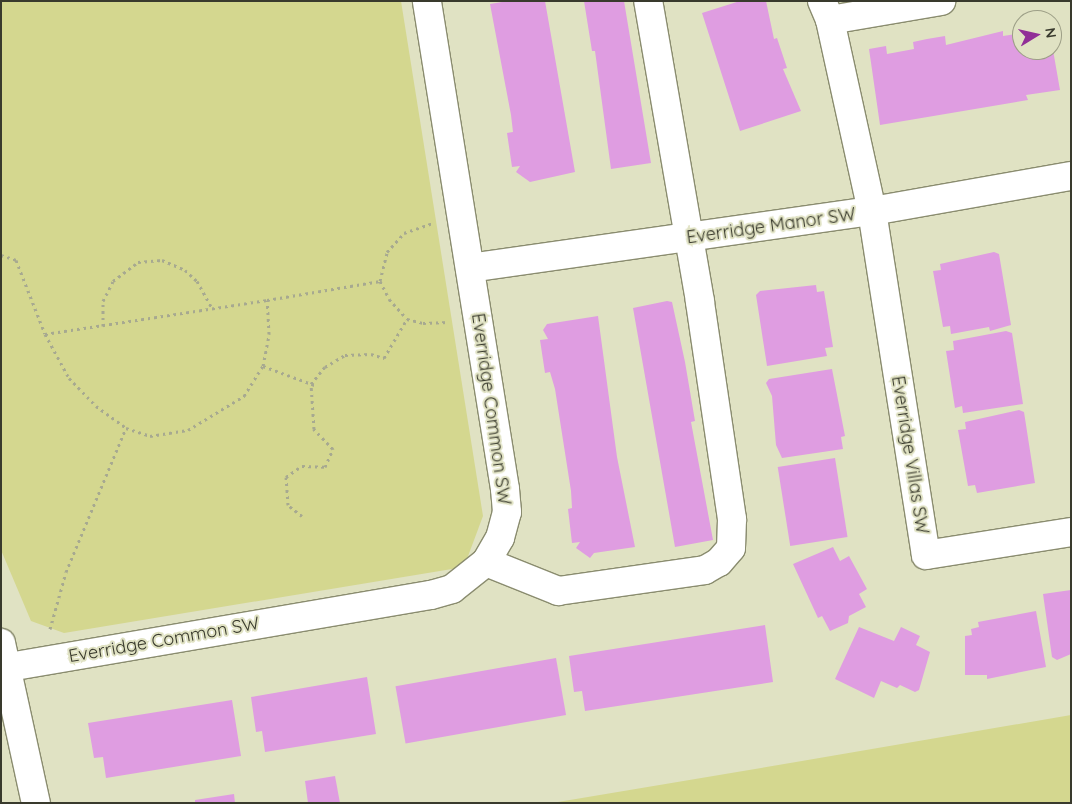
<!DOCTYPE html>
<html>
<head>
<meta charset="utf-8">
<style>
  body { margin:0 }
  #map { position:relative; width:1072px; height:804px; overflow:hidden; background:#e0e2c3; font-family:Quicksand,sans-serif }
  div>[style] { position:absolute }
  .green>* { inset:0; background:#d4d78f }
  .building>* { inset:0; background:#df9de1; transform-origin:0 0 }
  .path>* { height:3px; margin-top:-1.5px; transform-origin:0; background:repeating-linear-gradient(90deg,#a7a990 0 2.5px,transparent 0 6.5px) }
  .roads { filter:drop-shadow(1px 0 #8a8c6f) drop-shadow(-1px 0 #8a8c6f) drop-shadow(0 1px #8a8c6f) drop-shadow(0 -1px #8a8c6f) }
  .minor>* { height:28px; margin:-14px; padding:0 14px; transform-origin:14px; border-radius:14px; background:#fff }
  span { translate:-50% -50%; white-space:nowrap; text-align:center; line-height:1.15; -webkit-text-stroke:4px #e0e2c3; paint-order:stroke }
  .street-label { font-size:18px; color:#393a2d }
  .frame { position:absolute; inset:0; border:2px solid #393a2d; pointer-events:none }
  .north { position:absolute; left:1012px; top:10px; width:50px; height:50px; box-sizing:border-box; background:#e0e2c3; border:1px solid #9d9f87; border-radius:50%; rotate:81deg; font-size:14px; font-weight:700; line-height:20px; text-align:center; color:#393a2d }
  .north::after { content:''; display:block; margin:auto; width:18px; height:22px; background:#912f97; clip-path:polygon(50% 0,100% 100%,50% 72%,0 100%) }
</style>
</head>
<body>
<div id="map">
  <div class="green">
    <i style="clip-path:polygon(1px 1px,401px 1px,483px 516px,464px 567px,64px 633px,31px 621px,1px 550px)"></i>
    <i style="clip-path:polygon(1071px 715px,1071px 803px,552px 803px,796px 762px)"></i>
  </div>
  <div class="building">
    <i style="clip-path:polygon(508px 1px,545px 1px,575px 172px,530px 182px,516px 172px,520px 166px,512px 167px,507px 133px,513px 132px,511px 115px,490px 4px)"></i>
    <i style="clip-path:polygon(584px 1px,624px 1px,651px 163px,611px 169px,595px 51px,592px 51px)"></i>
    <i style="clip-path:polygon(740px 1px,766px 1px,774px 39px,777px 38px,787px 68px,783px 69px,801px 111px,740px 131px,702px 13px)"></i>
    <i style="clip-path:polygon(1003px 31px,1003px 36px,1022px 33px,1022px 50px,1053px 50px,1060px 90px,1026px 95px,1028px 100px,880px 125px,869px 49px,886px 46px,887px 54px,914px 49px,913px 42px,927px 39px,945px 36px,946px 45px)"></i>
    <i style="clip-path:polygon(994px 252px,999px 254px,1011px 325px,990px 331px,989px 327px,951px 334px,950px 326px,943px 327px,933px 271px,941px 270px,940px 264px)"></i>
    <i style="clip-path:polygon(816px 285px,817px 292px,824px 291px,833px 347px,825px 348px,827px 356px,767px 366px,756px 295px,760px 291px)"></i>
    <i style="clip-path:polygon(667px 301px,672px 302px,685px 362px,695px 421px,691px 422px,713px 540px,675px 547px,633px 308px)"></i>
    <i style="clip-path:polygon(598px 316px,617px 457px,635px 547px,594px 553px,590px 558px,576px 548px,580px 542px,572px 543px,568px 509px,572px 508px,571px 491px,555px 389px,550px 372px,545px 373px,540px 340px,548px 339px,543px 330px,547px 324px)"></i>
    <i style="clip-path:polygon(1006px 331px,1012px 333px,1023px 404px,963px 413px,962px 406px,955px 408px,946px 351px,954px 350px,953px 341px)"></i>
    <i style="clip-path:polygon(832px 369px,845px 436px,841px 437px,843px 449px,782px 458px,776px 445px,772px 396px,766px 383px,769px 379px)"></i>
    <i style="clip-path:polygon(1019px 410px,1024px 412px,1035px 483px,977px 493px,975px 485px,968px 486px,958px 430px,966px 429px,965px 422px)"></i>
    <i style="left:835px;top:458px;width:80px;height:58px;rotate:81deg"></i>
    <i style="clip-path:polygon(833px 547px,840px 561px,849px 556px,867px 589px,859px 594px,866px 607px,849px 616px,848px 623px,830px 631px,822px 616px,818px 618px,793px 564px)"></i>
    <i style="clip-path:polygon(1071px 590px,1071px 654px,1057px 660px,1052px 657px,1043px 594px)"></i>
    <i style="clip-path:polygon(1036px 611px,1046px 667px,987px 679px,987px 675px,965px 675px,965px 636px,972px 635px,971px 629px,979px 627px,978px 622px)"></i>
    <i style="clip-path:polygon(765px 625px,773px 682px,585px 711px,582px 691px,574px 692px,569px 656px)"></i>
    <i style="clip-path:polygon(859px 627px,894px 641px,901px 627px,920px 636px,916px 645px,930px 652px,919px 690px,915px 692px,900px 685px,897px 688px,881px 681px,874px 698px,835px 679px)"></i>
    <i style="left:556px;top:658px;width:58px;height:163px;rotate:80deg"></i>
    <i style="clip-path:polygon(367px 677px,376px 734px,265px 752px,262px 731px,256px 732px,251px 697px)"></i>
    <i style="clip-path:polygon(232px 700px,241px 756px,106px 778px,103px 757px,94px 758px,88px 723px)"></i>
    <i style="clip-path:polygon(335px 776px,340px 803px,308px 803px,305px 781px)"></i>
    <i style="clip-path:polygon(234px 794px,235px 803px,195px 803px,195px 800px)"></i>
  </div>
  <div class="path">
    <i style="left:1px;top:255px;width:16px;rotate:18deg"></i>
    <i style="left:16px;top:260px;width:79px;rotate:68.6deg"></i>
    <i style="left:45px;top:334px;width:50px;rotate:61.4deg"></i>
    <i style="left:69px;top:378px;width:39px;rotate:46deg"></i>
    <i style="left:96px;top:406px;width:37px;rotate:36deg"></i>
    <i style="left:126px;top:428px;width:25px;rotate:18deg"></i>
    <i style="left:150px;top:436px;width:38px;rotate:-9deg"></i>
    <i style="left:188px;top:430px;width:66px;rotate:-31.3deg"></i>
    <i style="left:244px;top:396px;width:36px;rotate:-58deg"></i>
    <i style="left:263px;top:366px;width:33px;rotate:-79deg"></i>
    <i style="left:269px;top:334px;width:34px;rotate:-93deg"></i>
    <i style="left:267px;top:300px;width:115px;rotate:-9.5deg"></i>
    <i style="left:380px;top:281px;width:30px;rotate:-76deg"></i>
    <i style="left:387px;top:252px;width:25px;rotate:-48deg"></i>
    <i style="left:404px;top:233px;width:31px;rotate:-19deg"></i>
    <i style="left:380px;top:281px;width:20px;rotate:63deg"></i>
    <i style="left:389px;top:299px;width:27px;rotate:48deg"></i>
    <i style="left:407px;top:319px;width:16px;rotate:14deg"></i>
    <i style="left:423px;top:323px;width:26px;rotate:-2deg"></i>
    <i style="left:103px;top:326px;width:25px;rotate:-90deg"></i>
    <i style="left:103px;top:301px;width:22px;rotate:-63deg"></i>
    <i style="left:113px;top:281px;width:31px;rotate:-37deg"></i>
    <i style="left:138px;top:262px;width:24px;rotate:-5deg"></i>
    <i style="left:162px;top:260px;width:25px;rotate:23deg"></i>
    <i style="left:185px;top:270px;width:16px;rotate:43deg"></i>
    <i style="left:197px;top:281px;width:31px;rotate:61deg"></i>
    <i style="left:45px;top:334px;width:225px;rotate:-8.7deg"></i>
    <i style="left:263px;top:366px;width:58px;rotate:20.3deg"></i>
    <i style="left:302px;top:516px;width:18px;rotate:-142deg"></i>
    <i style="left:288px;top:505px;width:28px;rotate:-94deg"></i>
    <i style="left:286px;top:477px;width:19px;rotate:-35deg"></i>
    <i style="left:302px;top:466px;width:23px;rotate:2deg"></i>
    <i style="left:325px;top:467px;width:20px;rotate:-66deg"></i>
    <i style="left:333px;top:449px;width:28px;rotate:-134deg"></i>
    <i style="left:314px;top:429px;width:45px;rotate:-93.8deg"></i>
    <i style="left:311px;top:384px;width:22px;rotate:-51deg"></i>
    <i style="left:325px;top:367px;width:23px;rotate:-31deg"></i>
    <i style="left:345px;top:355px;width:26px;rotate:-2deg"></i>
    <i style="left:371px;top:354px;width:14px;rotate:17deg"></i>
    <i style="left:384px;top:358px;width:45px;rotate:-59.5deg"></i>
    <i style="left:50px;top:629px;width:59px;rotate:-74.3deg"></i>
    <i style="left:66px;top:572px;width:156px;rotate:-67.4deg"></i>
  </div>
  <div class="roads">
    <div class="minor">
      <i style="left:822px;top:1px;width:21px;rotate:67deg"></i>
      <i style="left:830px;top:20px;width:196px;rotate:77.6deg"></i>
      <i style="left:872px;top:211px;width:348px;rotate:81.1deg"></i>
      <i style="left:926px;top:555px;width:147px;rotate:-9deg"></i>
      <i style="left:830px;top:20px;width:113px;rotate:-9.7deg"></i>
      <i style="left:470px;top:268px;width:406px;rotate:-8.1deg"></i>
      <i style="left:872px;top:211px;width:202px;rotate:-10deg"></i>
      <i style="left:486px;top:562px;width:78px;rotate:21.9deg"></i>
      <i style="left:558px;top:591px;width:148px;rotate:-8.1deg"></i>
      <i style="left:705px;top:570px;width:16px;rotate:-30deg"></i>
      <i style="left:719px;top:562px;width:18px;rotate:-49deg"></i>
      <i style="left:731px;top:548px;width:29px;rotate:-88deg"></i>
      <i style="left:732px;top:519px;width:220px;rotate:-98.4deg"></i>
      <i style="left:700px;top:301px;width:304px;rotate:-99.8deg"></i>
      <i style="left:1px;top:643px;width:164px;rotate:77.7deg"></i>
      <i style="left:9px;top:667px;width:428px;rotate:-9.7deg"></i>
      <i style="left:431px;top:595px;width:22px;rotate:-16deg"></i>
      <i style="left:452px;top:589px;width:43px;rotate:-38.5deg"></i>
      <i style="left:486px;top:562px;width:28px;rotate:-60deg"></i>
      <i style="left:500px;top:538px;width:27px;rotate:-75deg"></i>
      <i style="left:507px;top:512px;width:23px;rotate:-95deg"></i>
      <i style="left:505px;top:489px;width:494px;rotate:-99.1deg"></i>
    </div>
  </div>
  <div class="street-label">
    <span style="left:771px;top:226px;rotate:-8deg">Everridge Manor SW</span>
    <span style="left:491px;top:409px;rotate:82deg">Everridge Common SW</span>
    <span style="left:910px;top:455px;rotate:81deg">Everridge Villas SW</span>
    <span style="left:164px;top:640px;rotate:-10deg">Everridge Common SW</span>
  </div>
  <div class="frame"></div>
  <div class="north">N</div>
</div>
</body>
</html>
